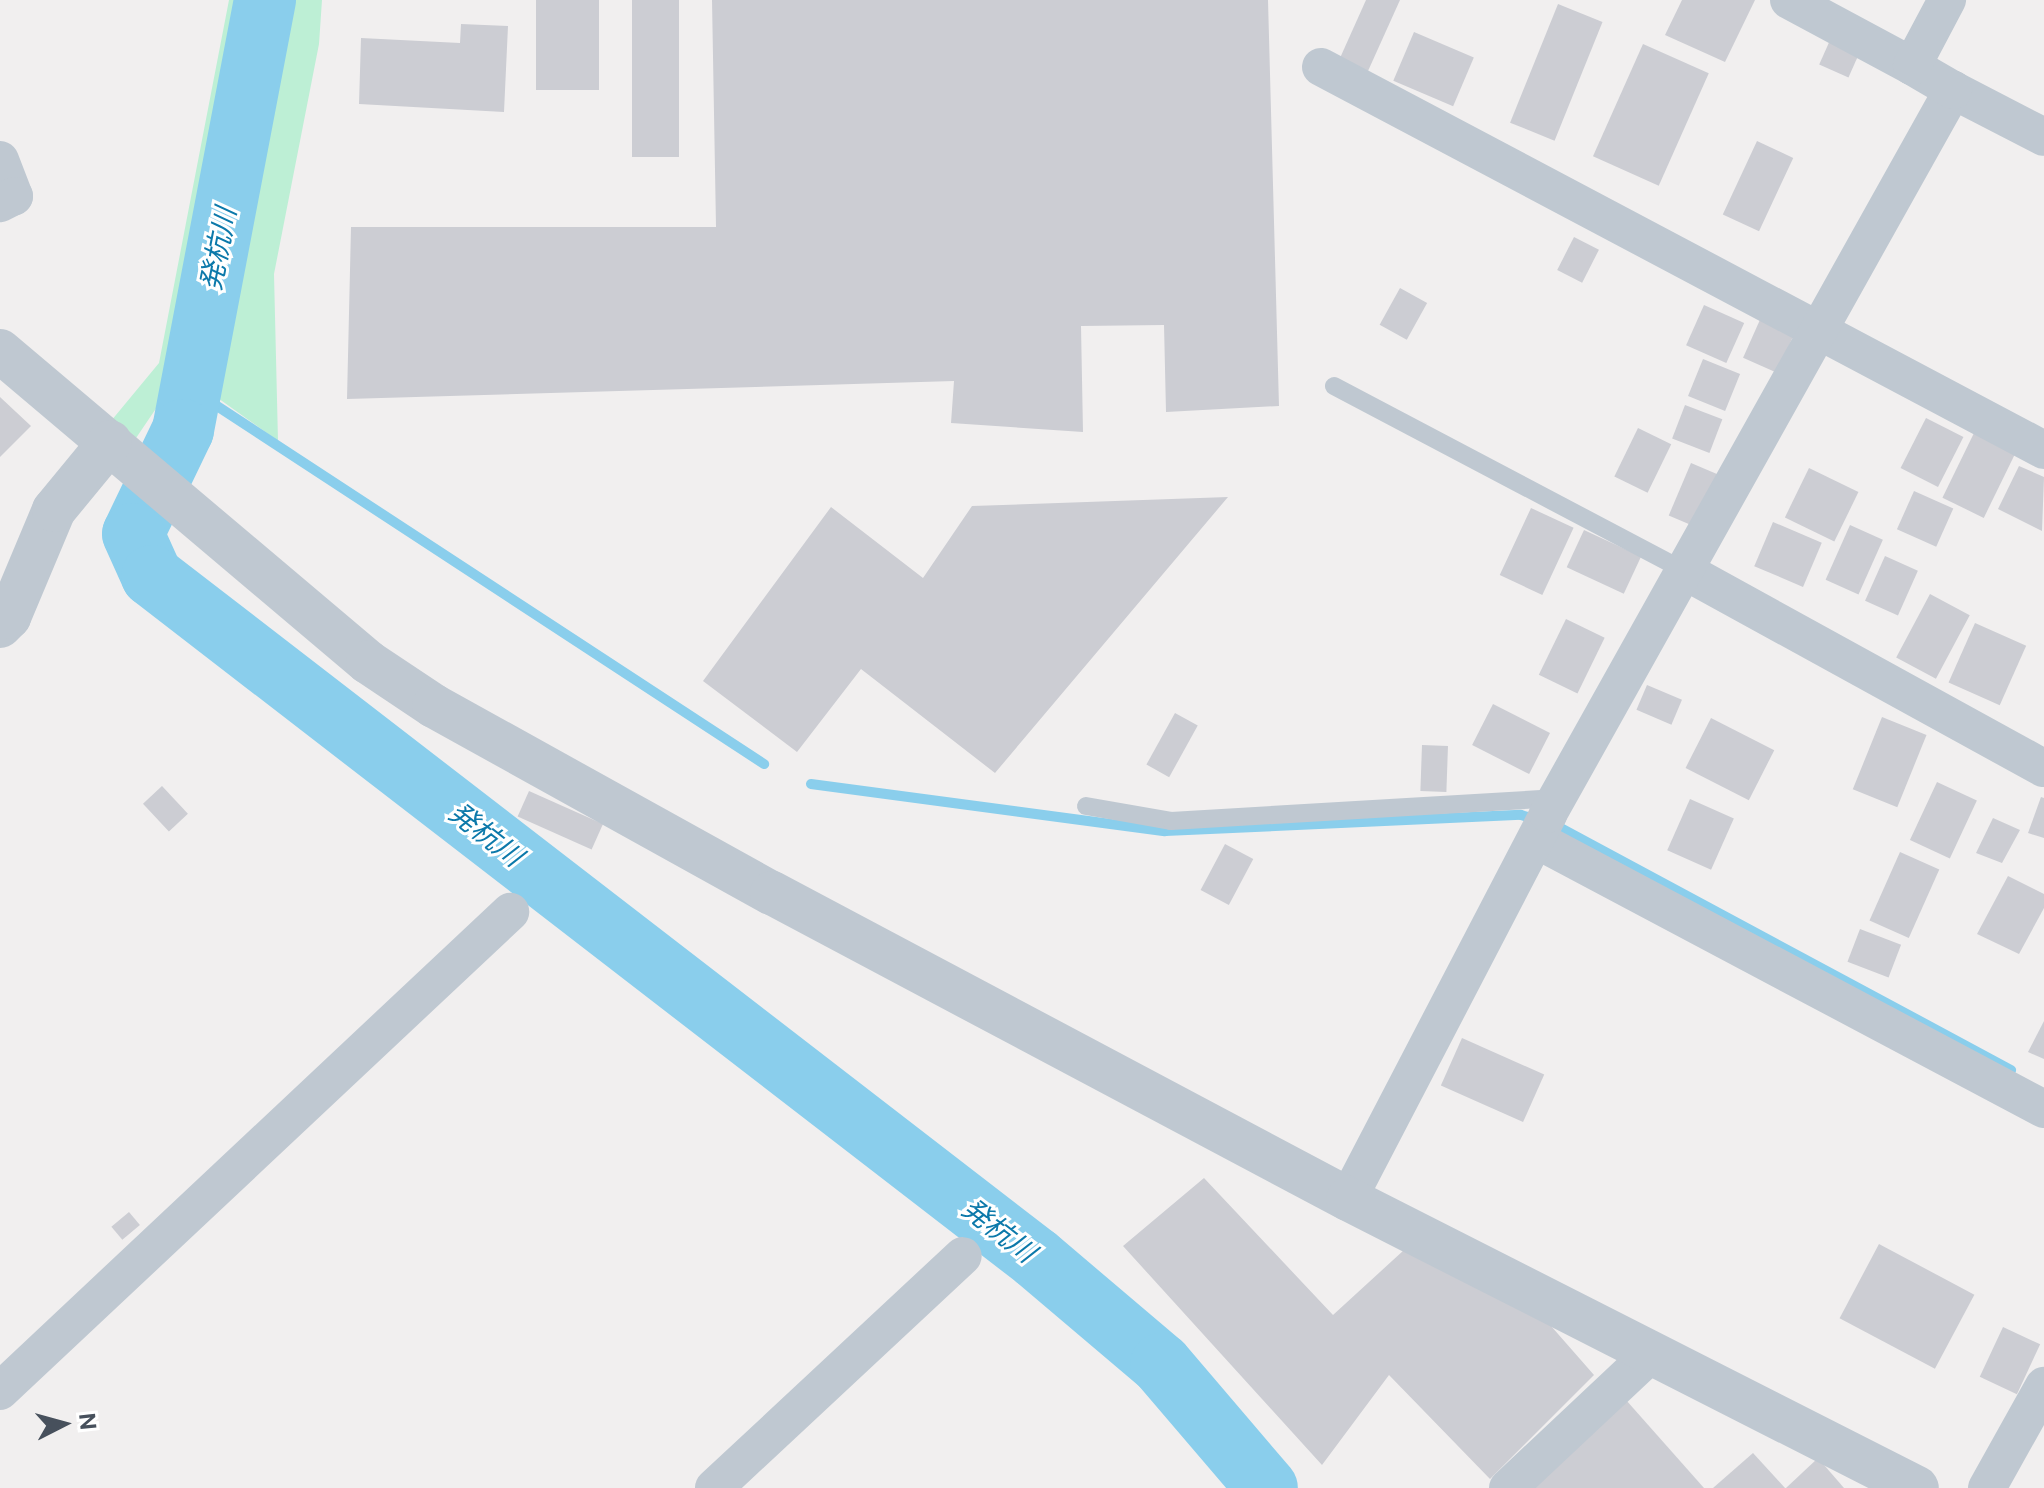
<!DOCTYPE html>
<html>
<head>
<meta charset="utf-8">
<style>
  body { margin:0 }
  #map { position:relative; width:2044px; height:1488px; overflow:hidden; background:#f1efef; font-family:"Public Sans","Noto Sans JP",sans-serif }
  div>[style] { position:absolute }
  .green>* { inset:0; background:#bdefd5 }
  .stream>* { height:10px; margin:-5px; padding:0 5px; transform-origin:5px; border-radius:5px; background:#8aceec }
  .river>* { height:62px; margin:-31px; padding:0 31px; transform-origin:31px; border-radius:31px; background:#8aceec }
  .building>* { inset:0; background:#cccdd3; transform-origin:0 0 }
  .service>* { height:18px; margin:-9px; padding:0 9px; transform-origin:9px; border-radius:9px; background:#bfc8d1 }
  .minor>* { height:38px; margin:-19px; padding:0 19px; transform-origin:19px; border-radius:19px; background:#bfc8d1 }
  .tertiary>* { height:44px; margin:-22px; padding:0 22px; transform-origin:22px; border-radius:22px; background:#bfc8d1 }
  span { translate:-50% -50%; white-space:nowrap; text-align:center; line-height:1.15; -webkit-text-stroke:6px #fff; paint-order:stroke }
  .water-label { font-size:28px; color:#0c79aa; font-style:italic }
  .north { position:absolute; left:24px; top:1384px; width:80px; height:80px; -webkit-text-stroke:6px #fff; paint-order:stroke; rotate:84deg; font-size:22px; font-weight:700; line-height:32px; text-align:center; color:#47505c }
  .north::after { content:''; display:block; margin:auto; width:28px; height:36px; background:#47505c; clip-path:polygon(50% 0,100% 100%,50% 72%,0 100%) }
</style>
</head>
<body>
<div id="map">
  <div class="green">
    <i style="clip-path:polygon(229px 0,251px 0,176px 379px,134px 441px,111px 421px,159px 363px)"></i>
    <i style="clip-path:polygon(279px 0,322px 0,319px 44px,274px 274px,278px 441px,201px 386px)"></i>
  </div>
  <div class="stream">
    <i style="left:191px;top:389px;width:685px;rotate:33.2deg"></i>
    <i style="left:811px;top:784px;width:357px;rotate:7.6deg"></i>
    <i style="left:1165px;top:831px;width:356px;rotate:-2.6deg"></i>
    <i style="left:1521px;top:815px;width:18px;rotate:16deg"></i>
    <i style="left:1553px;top:824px;width:520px;rotate:28.24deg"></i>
  </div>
  <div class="river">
    <i style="left:265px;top:0;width:438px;rotate:100.8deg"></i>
    <i style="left:183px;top:430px;width:115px;rotate:115.7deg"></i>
    <i style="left:133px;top:534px;width:46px;rotate:65.7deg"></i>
    <i style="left:152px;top:576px;width:1117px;rotate:37.65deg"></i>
    <i style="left:1036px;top:1258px;width:164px;rotate:40.3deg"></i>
    <i style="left:1161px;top:1364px;width:163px;rotate:49.5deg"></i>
  </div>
  <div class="building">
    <i style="left:536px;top:0;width:63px;height:90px"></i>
    <i style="left:632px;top:0;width:47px;height:157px"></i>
    <i style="clip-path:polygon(712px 0,1268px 0,1279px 406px,1166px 412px,1164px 325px,1081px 326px,1083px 432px,951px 423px,954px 381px,347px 399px,351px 227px,716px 227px)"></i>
    <i style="clip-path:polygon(1366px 0,1400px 0,1368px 71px,1340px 58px)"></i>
    <i style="clip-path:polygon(1682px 0,1755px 0,1725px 62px,1665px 35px)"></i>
    <i style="left:1558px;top:4px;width:48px;height:128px;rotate:22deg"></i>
    <i style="clip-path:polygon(461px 24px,508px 26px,504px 112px,359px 104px,361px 38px,460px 43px)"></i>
    <i style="left:1414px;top:32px;width:65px;height:53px;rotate:23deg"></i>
    <i style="left:1831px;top:38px;width:32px;height:29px;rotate:24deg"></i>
    <i style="left:1643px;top:44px;width:72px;height:123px;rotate:24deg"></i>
    <i style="left:1757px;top:141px;width:40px;height:81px;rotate:25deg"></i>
    <i style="left:1574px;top:237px;width:28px;height:37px;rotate:27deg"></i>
    <i style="left:1400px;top:288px;width:31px;height:42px;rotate:29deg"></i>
    <i style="left:1704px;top:305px;width:44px;height:44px;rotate:24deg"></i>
    <i style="left:1763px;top:313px;width:37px;height:49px;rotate:24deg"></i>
    <i style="left:1703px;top:359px;width:40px;height:40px;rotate:22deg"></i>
    <i style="clip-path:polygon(0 397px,31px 426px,0 457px)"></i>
    <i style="left:1685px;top:405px;width:40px;height:36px;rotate:21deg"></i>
    <i style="left:1926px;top:418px;width:42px;height:56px;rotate:27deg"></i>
    <i style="left:1638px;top:428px;width:37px;height:54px;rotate:26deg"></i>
    <i style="left:1974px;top:433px;width:46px;height:72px;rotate:26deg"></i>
    <i style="left:1691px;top:463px;width:39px;height:57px;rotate:23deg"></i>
    <i style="clip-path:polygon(2019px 466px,2044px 477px,2042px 531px,1998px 509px)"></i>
    <i style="left:1809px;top:468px;width:55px;height:55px;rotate:26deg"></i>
    <i style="left:1914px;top:491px;width:43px;height:42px;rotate:24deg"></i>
    <i style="clip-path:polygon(1228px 497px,995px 773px,861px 669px,797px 752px,703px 681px,831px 507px,923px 578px,972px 506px)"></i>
    <i style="left:1531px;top:508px;width:47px;height:74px;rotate:25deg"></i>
    <i style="left:1773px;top:522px;width:53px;height:48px;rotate:23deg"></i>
    <i style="left:1850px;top:525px;width:36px;height:60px;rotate:24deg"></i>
    <i style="left:1584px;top:530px;width:63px;height:41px;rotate:25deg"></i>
    <i style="left:1885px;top:556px;width:36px;height:49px;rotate:24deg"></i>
    <i style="left:1930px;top:594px;width:45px;height:72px;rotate:28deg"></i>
    <i style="left:1566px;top:619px;width:43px;height:62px;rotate:26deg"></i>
    <i style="left:1975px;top:623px;width:56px;height:65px;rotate:24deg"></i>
    <i style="left:1647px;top:685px;width:38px;height:27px;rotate:23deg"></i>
    <i style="left:1493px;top:704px;width:64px;height:46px;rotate:27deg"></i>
    <i style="left:1175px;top:713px;width:26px;height:59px;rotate:29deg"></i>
    <i style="left:1882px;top:717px;width:48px;height:78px;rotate:22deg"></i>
    <i style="left:1711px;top:718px;width:71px;height:56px;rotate:27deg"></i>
    <i style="left:1422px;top:745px;width:26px;height:46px;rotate:2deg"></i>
    <i style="left:1937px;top:782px;width:44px;height:64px;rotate:25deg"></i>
    <i style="left:162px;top:786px;width:38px;height:26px;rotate:47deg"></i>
    <i style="left:529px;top:791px;width:81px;height:28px;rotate:24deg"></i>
    <i style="clip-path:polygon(2041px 797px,2044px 798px,2044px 838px,2028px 833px)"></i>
    <i style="left:1690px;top:799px;width:48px;height:56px;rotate:24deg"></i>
    <i style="clip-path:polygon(1993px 818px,2020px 830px,2002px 863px,1976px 853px)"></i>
    <i style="left:1225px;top:844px;width:32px;height:52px;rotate:28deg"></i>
    <i style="left:1900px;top:852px;width:43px;height:75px;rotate:24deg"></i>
    <i style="clip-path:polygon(2008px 876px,2044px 894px,2044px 908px,2019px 954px,1977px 934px)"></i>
    <i style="left:1860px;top:929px;width:44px;height:35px;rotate:21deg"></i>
    <i style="clip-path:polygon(2044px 1021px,2044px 1059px,2028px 1052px)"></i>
    <i style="left:1462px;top:1038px;width:90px;height:52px;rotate:24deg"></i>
    <i style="clip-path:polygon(1204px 1178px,1333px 1315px,1404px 1250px,1537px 1310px,1594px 1375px,1490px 1479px,1389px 1375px,1322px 1465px,1123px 1246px)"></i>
    <i style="left:129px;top:1212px;width:17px;height:23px;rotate:50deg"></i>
    <i style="left:1879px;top:1244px;width:108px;height:84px;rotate:28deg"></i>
    <i style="left:2003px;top:1327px;width:41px;height:55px;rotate:25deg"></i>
    <i style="clip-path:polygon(1626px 1400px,1704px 1488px,1532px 1488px)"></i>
    <i style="clip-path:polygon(1753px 1453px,1785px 1488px,1713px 1488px)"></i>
    <i style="clip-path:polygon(1818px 1458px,1844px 1488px,1786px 1488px)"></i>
  </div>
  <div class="service">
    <i style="left:1334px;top:386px;width:397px;rotate:27.8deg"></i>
    <i style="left:1086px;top:806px;width:86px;rotate:10deg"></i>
    <i style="left:1171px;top:821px;width:387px;rotate:-3.4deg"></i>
  </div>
  <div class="minor">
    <i style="left:1789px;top:0;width:140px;rotate:28.2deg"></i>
    <i style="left:1321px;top:67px;width:818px;rotate:27.91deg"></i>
    <i style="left:1953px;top:90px;width:102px;rotate:27.3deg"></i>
    <i style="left:0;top:160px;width:39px;rotate:69deg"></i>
    <i style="left:14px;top:196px;width:16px;rotate:153deg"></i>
    <i style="left:1685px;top:571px;width:409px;rotate:28.8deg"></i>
    <i style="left:1537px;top:840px;width:574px;rotate:27.95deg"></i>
    <i style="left:1348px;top:1199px;width:434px;rotate:-62.5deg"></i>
    <i style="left:1548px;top:814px;width:830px;rotate:-60.78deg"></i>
    <i style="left:1953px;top:90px;width:48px;rotate:-149.7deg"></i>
    <i style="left:1912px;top:66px;width:75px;rotate:-62.1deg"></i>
    <i style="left:0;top:1391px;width:700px;rotate:-43.2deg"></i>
    <i style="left:714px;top:1488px;width:340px;rotate:-43deg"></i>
    <i style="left:1508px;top:1488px;width:197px;rotate:-43.2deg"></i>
    <i style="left:1987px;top:1488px;width:117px;rotate:-60.8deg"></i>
  </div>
  <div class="tertiary">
    <i style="left:0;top:351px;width:482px;rotate:40.2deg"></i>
    <i style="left:368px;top:662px;width:79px;rotate:33.7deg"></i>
    <i style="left:434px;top:706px;width:386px;rotate:29deg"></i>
    <i style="left:772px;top:893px;width:652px;rotate:27.98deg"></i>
    <i style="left:1348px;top:1199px;width:638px;rotate:26.93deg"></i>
    <i style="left:0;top:626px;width:13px;rotate:-45deg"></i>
    <i style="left:9px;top:617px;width:116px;rotate:-67.2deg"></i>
    <i style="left:54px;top:510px;width:88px;rotate:-50.5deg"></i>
  </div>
  <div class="water-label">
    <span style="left:218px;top:249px;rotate:-79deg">発杭川</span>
    <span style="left:486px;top:834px;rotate:38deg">発杭川</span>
    <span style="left:999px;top:1230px;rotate:38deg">発杭川</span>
  </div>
  <div class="north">N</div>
</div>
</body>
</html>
